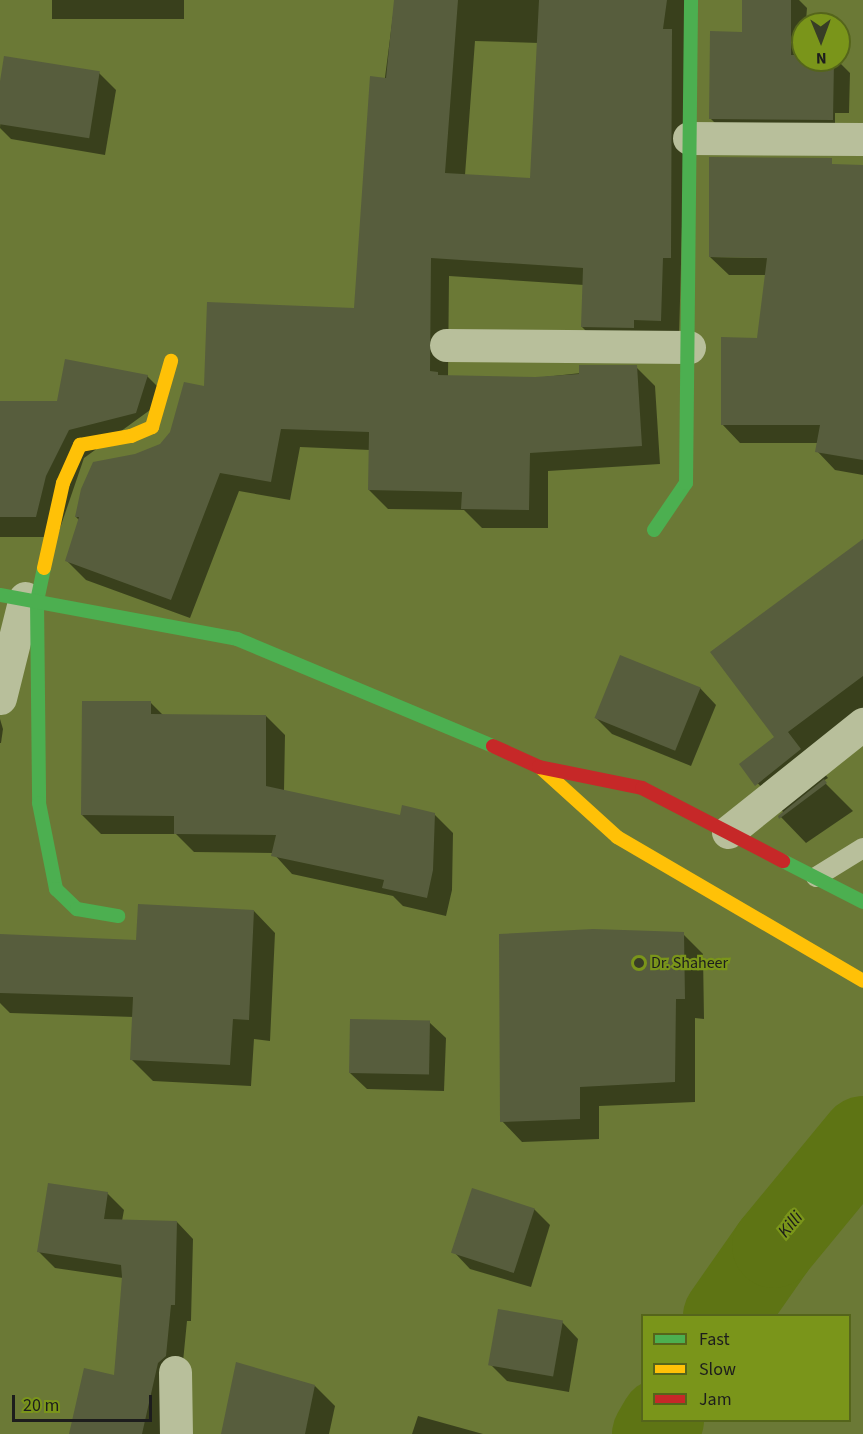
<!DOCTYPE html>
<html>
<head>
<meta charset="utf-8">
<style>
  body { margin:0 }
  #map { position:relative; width:863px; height:1434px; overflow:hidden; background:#6b7936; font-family:"Source Sans 3",sans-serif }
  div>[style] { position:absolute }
  .shadow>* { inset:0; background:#0007; transform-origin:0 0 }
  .river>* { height:84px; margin:-42px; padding:0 42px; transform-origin:42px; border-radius:42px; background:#5e7414 }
  .building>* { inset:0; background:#575d3d; transform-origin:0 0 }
  .lane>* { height:20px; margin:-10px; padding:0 10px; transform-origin:10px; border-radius:10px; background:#b8bf9b }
  .street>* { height:33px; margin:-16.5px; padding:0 16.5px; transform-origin:16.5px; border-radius:16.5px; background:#b8bf9b }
  .fast>* { height:14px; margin:-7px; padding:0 7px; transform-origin:7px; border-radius:7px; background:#4caf50 }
  .slow>* { height:14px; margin:-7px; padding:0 7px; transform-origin:7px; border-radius:7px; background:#ffc107 }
  .jam>* { height:14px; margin:-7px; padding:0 7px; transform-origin:7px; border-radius:7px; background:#c62828 }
  .dots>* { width:16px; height:16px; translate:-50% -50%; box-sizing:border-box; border:3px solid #7a951a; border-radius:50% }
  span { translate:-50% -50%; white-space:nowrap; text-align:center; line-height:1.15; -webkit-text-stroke:4.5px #7a951a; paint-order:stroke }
  .poi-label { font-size:16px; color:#1d1d1d }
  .left { translate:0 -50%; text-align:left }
  .water-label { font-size:18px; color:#1c1c19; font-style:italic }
  .legend { position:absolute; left:641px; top:1314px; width:210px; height:108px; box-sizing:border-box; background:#7a951a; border:2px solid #55651b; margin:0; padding:8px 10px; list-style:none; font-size:18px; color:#1d1d1d }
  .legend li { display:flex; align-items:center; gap:12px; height:30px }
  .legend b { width:30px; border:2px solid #55651b }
  .north { position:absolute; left:791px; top:12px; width:60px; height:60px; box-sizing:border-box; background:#7a951a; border:2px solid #55651b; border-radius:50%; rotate:179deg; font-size:16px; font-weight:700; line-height:24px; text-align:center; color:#1d1d1d }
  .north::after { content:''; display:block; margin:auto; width:21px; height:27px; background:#383d26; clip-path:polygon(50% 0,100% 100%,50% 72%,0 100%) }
  .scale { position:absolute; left:12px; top:1395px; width:140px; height:27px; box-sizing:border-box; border:3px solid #1d1d1d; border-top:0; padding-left:8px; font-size:18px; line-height:21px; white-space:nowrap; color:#1d1d1d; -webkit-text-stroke:4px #7a951a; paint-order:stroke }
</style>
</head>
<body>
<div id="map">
  <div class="shadow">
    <i style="left:52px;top:0;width:132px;height:19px"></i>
    <i style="clip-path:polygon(evenodd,395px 0,688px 0,679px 339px,601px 346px,582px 327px,584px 285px,449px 276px,448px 377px,535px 378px,636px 367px,655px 386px,660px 464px,548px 471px,548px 528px,482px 528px,464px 510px,388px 509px,369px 490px,370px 450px,300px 447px,290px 500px,239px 491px,190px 618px,86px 580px,67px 561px,79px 520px,76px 517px,135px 456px,161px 445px,205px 388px,355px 309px,395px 0,475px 41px,539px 43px,531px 180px,465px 175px,475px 41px)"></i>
    <i style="clip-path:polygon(743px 0,799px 0,807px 8px,803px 60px,837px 60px,850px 73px,849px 113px,835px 113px,835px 136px,727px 135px,711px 119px,743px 34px)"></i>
    <i style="clip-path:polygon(5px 58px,99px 73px,116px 90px,105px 155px,11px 139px,0 128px)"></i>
    <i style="clip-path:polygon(710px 257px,863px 260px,863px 475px,835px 470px,817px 451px,818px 443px,740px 443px,722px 424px,758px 339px,766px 275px,729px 275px)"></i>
    <i style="clip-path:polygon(147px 376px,168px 397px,84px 458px,57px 537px,0 537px,0 402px,58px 402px)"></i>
    <i style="clip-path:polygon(863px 541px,863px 724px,814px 760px,828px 778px,823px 781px,853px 811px,806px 843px,780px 816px,784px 813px,741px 764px,776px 738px)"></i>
    <i style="clip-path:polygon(700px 688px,716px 705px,691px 766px,612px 734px,596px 718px)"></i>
    <i style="clip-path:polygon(151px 703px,163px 715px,266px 716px,285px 735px,284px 792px,401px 817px,434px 814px,453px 833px,452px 890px,446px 916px,403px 906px,393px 896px,292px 874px,273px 853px,194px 852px,176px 834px,101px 834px,82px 815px)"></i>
    <i style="clip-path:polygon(0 719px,3px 729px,1px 743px,0 743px)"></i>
    <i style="clip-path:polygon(254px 911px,275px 933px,270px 1041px,254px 1039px,251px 1086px,153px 1081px,132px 1060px,134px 1017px,10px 1013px,0 1003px,0 936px,137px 942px)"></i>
    <i style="clip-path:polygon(683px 934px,703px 954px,704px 1019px,695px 1018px,695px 1102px,599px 1106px,599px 1139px,522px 1142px,502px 1121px)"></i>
    <i style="clip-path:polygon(429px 1022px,446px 1038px,444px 1091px,367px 1089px,350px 1073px)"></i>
    <i style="clip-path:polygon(107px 1193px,124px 1210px,122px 1221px,177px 1222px,193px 1239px,191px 1321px,187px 1321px,182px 1372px,162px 1434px,70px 1434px,115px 1377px,123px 1278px,55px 1268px,39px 1252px)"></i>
    <i style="clip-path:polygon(534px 1209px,550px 1225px,531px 1287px,470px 1269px,454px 1252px)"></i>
    <i style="clip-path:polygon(562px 1322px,578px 1339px,569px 1392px,507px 1381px,490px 1364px)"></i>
    <i style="clip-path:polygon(315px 1386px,335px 1406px,329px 1434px,223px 1434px)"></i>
    <i style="clip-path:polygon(418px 1416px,483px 1434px,412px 1434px)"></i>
  </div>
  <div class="river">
    <i style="left:725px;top:1316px;width:85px;rotate:-55deg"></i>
    <i style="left:774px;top:1246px;width:140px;rotate:-50.5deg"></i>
    <i style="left:654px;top:1434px;width:16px;rotate:-60deg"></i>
  </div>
  <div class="building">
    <i style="clip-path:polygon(394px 0,458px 0,445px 173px,530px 178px,539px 0,667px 0,663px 29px,672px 29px,671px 258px,663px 258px,661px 321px,634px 320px,634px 328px,581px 327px,583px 268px,431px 258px,430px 371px,438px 372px,438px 375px,535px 377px,579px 374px,579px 365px,637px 365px,642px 446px,530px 453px,529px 510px,461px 509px,462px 492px,368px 490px,369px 432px,281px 429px,271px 482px,220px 473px,171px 600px,65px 561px,79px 517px,75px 517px,81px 489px,93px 462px,135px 454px,160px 444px,170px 432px,184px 382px,204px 386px,207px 302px,354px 308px,370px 76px,386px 78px)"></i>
    <i style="clip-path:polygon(742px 0,791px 0,791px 55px,803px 55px,803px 60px,834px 60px,833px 120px,709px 119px,710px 31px,742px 32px)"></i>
    <i style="left:4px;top:56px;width:97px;height:68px;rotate:9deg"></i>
    <i style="clip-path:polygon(709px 157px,832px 158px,832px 164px,863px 165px,863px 460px,815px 452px,820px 425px,721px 425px,721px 337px,757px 338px,767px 258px,709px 257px)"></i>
    <i style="clip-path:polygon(65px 359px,148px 375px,136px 413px,69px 430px,46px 476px,36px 517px,0 517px,0 401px,57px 401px)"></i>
    <i style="clip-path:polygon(863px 539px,863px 676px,788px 732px,801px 749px,755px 786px,739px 764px,774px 737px,710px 652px)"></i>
    <i style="left:620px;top:655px;width:87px;height:68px;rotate:22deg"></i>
    <i style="clip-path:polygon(82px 701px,151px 701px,151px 714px,266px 715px,266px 786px,400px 815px,402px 805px,435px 813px,433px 870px,427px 898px,382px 888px,384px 880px,271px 856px,276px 835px,174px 834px,174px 816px,81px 815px)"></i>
    <i style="clip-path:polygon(824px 779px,827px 783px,779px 819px,778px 816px)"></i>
    <i style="clip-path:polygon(138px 904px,254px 910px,249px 1020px,233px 1019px,230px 1065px,130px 1060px,133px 997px,0 993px,0 934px,136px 940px)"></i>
    <i style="clip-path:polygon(593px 929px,684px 932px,685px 999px,676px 999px,675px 1082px,580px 1087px,580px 1119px,500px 1122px,499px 934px)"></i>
    <i style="left:350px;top:1019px;width:80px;height:54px;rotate:1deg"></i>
    <i style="clip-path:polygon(48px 1183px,108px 1192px,104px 1219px,177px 1221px,175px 1305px,171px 1305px,166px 1356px,158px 1363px,142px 1434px,69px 1434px,84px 1368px,114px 1375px,122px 1277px,121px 1265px,37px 1252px)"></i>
    <i style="left:472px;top:1188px;width:66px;height:68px;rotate:18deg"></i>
    <i style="left:498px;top:1309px;width:66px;height:57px;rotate:10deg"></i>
    <i style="clip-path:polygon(236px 1362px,315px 1385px,305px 1434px,221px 1434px)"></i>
  </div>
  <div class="lane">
    <i style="left:816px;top:877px;width:55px;rotate:-31.7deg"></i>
  </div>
  <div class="street">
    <i style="left:689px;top:138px;width:174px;rotate:0.3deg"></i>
    <i style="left:446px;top:345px;width:243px;rotate:0.5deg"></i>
    <i style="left:0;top:698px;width:103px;rotate:-76deg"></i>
    <i style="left:728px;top:832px;width:173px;rotate:-38.7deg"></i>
    <i style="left:175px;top:1372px;width:62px;rotate:89.1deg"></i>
  </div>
  <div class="fast">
    <i style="left:654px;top:530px;width:57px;rotate:-55.8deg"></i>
    <i style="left:686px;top:483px;width:483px;rotate:-89.4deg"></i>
    <i style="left:44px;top:568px;width:33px;rotate:102deg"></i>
    <i style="left:37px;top:600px;width:203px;rotate:89.4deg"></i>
    <i style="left:39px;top:803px;width:88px;rotate:78.8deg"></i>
    <i style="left:56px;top:889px;width:29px;rotate:44deg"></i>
    <i style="left:77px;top:909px;width:42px;rotate:9.7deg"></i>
    <i style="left:0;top:595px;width:241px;rotate:10.5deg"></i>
    <i style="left:237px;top:639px;width:277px;rotate:22.7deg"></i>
    <i style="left:783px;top:861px;width:90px;rotate:27.1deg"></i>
  </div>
  <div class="slow">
    <i style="left:44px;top:568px;width:87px;rotate:-77.4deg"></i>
    <i style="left:63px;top:483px;width:42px;rotate:-65.9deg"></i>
    <i style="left:80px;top:445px;width:52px;rotate:-10deg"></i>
    <i style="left:131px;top:436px;width:23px;rotate:-23deg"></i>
    <i style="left:152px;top:427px;width:69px;rotate:-73.9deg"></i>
    <i style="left:541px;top:768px;width:103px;rotate:42.2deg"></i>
    <i style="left:617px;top:837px;width:285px;rotate:30.3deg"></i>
  </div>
  <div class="jam">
    <i style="left:493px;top:746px;width:51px;rotate:24.5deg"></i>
    <i style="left:539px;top:767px;width:105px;rotate:11.5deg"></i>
    <i style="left:642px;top:788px;width:159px;rotate:27.4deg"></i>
  </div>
  <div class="dots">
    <i style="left:639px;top:963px;background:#383d26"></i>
  </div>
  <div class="poi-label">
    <span class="left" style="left:651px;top:963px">Dr. Shaheer</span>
  </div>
  <div class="water-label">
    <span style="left:791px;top:1225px;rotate:-50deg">Killi</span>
  </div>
  <ul class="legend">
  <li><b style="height:8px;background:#4caf50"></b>Fast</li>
  <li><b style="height:8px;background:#ffc107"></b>Slow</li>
  <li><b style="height:8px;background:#c62828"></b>Jam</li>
  </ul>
  <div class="north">N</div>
  <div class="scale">20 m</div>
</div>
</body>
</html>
